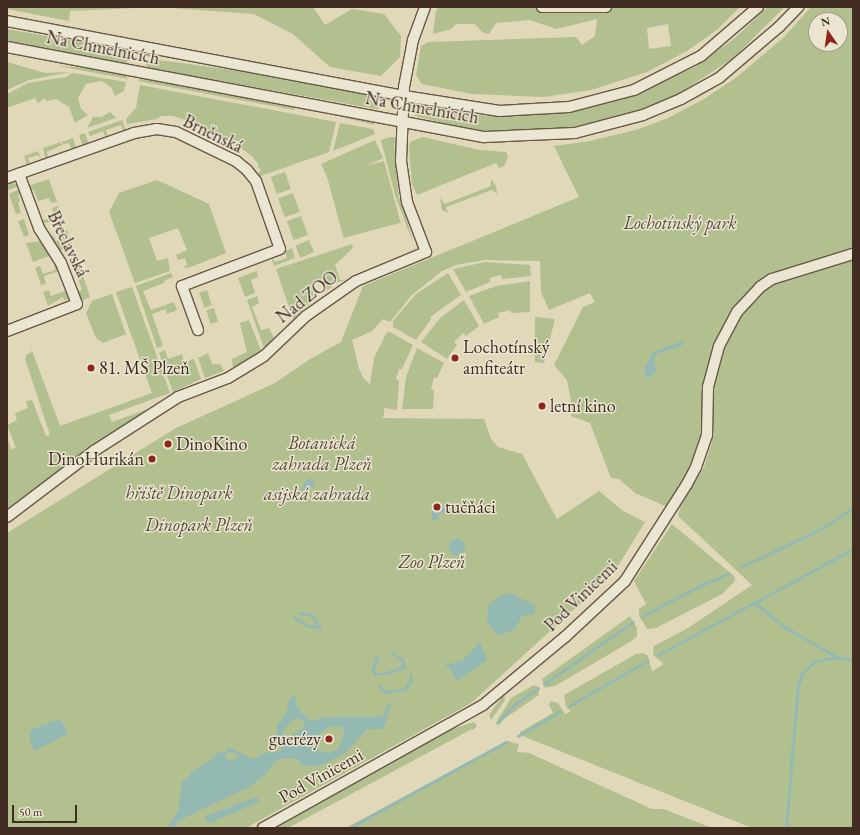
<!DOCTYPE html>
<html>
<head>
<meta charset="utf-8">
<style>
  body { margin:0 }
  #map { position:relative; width:860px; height:835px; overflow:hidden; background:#e0d8b8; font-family:"EB Garamond",serif }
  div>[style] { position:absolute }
  .green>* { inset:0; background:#b2bf8f; transform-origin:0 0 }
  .water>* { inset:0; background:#94b9b2 }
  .round { border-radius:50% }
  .stream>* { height:2.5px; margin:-1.25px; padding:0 1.25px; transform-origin:1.25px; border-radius:1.25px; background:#94b9b2 }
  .roads { filter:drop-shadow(1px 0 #685747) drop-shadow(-1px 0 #685747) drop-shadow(0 1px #685747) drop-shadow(0 -1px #685747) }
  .minor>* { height:10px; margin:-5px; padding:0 5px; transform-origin:5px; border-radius:5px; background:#ebe6d1 }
  .dots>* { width:11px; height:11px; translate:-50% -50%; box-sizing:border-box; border:2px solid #ebe6d1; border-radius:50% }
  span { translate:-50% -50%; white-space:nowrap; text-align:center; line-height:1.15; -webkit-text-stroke:3px #ebe6d1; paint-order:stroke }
  .street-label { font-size:18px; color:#402c21 }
  .park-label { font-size:18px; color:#574937; font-style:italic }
  .poi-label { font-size:18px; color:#402c21 }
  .left { translate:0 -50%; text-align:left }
  .right { translate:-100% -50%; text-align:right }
  .frame { position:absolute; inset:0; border:8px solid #402c21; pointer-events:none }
  .north { position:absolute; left:808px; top:12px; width:40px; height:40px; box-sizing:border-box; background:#ebe6d1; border:1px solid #a79c8b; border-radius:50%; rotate:347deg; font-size:11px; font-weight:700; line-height:16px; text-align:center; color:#402c21 }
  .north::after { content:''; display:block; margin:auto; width:14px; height:18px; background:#8f2418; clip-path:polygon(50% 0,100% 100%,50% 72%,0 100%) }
  .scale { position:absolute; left:12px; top:805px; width:65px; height:18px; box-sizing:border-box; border:2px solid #402c21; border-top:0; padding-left:5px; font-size:12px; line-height:14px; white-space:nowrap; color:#402c21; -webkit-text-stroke:3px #ebe6d1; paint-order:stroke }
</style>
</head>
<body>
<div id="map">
  <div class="green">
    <i style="clip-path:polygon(7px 7px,313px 7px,325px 25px,352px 9px,384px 14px,401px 36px,400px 57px,381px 76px,330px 67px,293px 34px,254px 14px,158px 7px,70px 11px,69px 21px,7px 9px)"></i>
    <i style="clip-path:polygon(evenodd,439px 7px,740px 7px,718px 29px,687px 51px,647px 72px,591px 90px,543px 97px,472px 94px,422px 84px,416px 75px,421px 46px,428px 42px,576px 37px,582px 45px,595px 36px,597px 19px,556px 29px,530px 20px,496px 23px,489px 34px,482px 32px,475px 24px,456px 24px,451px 29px,433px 34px,436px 11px,439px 7px,668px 24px,671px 46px,649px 49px,647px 28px,668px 24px)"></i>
    <i style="clip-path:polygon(767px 7px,785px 7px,732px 59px,675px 96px,632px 113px,570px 128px,526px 130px,477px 131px,415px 116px,415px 107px,420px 104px,486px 116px,579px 110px,636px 93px,695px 67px,735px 38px)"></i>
    <i style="clip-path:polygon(evenodd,811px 7px,853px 7px,853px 828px,752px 828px,520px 735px,520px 732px,553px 713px,549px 705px,551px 701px,558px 703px,565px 714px,571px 711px,566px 707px,564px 695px,636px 654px,643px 653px,648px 656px,652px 671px,664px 664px,653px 655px,654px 646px,688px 628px,752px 585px,678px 516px,680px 507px,704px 467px,712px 442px,710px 393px,721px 351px,708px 387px,707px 435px,672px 509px,635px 493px,619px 479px,611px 478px,590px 423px,571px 416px,571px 400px,567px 380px,554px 365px,583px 307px,595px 302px,590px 293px,549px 310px,541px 292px,540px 261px,484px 260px,456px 265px,442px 271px,412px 295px,390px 322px,383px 319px,372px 331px,352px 340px,359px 369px,364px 379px,370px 384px,374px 358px,387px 332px,390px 332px,413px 345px,402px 369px,399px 369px,396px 379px,399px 381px,397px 410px,384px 408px,384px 416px,381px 418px,484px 419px,491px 439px,498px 447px,522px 454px,557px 519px,599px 491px,623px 511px,645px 522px,613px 574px,471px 703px,246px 828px,7px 828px,7px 533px,176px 428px,275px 383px,310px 359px,341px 342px,363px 286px,579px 197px,554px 146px,590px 141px,639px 129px,668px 118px,704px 99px,737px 77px,784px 37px,811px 7px,816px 20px,840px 20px,840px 44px,816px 44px,816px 20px)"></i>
    <i style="clip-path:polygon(7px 29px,126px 50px,130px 53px,131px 59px,124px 64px,7px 42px)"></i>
    <i style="clip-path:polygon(151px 59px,240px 71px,382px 97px,378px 109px,376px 109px,148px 68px,145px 62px)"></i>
    <i style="clip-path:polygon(7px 62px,45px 73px,70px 72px,29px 80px,7px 90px)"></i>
    <i style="clip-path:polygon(58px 66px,92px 68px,126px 75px,128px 79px)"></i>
    <i style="clip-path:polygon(73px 73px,126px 82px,124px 91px,115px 96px,111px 87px,102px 81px,86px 84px,78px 98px,81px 109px,88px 115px,75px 123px,69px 107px,56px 99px,46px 101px,45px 98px,38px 103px,35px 98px,7px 108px,7px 94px,28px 83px,66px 77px)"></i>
    <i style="clip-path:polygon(142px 78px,295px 108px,294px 110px,138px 81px)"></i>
    <i style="clip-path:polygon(140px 85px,336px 122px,329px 152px,258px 177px,256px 175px,261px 171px,258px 166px,259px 165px,252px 156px,235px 144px,188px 121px,173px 116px,161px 116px,157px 119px,127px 124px,126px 119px,136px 108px)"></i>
    <i style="clip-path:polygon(110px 112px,116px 118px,87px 128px,93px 117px,102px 117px)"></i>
    <i style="clip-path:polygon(338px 116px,374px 123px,374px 125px)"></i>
    <i style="clip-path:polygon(122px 120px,126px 131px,124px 132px,121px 125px,106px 130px,108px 137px,106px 138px,103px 131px,90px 136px,88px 132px)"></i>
    <i style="clip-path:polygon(340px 123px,373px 129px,375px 134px,333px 151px)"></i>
    <i style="clip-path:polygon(85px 133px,89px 144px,86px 146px,82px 144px,79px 135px)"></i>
    <i style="clip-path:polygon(390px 137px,396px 137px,394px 146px,399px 199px,402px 201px,413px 243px,395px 195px,381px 140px)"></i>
    <i style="clip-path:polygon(422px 137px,480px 150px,506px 152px,508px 157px,504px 166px,499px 168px,496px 163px,417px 195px,412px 184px,409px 148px,410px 142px)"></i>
    <i style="clip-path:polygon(73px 138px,76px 148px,72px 151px,69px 143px,63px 144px,62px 142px)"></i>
    <i style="left:375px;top:140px;width:20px;height:59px;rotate:66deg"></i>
    <i style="clip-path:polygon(61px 142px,62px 145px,47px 152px,48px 157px,45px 158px,43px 148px)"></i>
    <i style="clip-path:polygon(38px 151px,41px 159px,38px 155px,28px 158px,30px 166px,28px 166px,24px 156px)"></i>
    <i style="left:384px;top:161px;width:64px;height:59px;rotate:75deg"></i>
    <i style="left:285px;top:172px;width:18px;height:15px;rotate:71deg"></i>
    <i style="clip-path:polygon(49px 179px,57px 202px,51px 203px,49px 198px,38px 201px,34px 190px,29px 191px,28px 186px)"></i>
    <i style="clip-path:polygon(491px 179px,496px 186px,497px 194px,492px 190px,446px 207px,448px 213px,442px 210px,440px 198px,445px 204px,491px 186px)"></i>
    <i style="clip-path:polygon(157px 180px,209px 204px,226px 253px,188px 268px,182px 267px,187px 265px,185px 258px,178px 260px,176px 255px,187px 250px,178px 228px,149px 238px,157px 261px,168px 258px,170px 271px,135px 283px,109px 212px,119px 193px)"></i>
    <i style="clip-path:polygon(12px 182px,19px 186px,8px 190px,7px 183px)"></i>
    <i style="clip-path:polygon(20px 189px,21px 193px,18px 195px,20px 201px,18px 202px,21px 213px,16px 214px,9px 194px)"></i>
    <i style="left:293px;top:193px;width:20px;height:16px;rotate:70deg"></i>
    <i style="clip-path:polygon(58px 206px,65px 224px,58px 226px,56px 220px,41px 224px,40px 221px,55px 217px,52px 208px)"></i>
    <i style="left:301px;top:216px;width:20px;height:15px;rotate:70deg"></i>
    <i style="clip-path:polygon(24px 219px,29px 235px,24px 237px,18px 221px)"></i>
    <i style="clip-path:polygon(67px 230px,73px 247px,58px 251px,47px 237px,53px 235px,56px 241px,62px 239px,60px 232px)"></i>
    <i style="left:309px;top:240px;width:13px;height:15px;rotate:67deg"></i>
    <i style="clip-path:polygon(40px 241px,51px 255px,33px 262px,26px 243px)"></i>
    <i style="clip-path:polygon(352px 244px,353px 248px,335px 265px,340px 280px,346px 280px,331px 284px,332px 287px,327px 290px,322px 281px,314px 284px,318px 295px,293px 319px,276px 269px)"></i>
    <i style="clip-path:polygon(292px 248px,295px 258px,274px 266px,271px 256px,275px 262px,287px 258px,285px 251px)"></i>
    <i style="clip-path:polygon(75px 252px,81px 270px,76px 272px,69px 254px)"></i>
    <i style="clip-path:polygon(485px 262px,530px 265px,531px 276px,502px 279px,501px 275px,490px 278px,490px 282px,466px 292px,453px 269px)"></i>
    <i style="clip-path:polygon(54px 265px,56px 265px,59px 271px,44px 276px,46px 284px,41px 285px,35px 268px,40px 266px,43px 274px,55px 270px)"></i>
    <i style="clip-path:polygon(257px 271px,258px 277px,251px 280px,255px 293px,245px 297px,238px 278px)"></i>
    <i style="clip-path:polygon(171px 273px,173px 277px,164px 281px,164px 283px,143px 291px,151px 310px,174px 302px,177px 310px,167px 314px,166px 309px,152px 314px,163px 346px,157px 348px,136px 286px)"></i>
    <i style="clip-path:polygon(448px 273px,461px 295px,430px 317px,431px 319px,416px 340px,393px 327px,393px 321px,416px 294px)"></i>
    <i style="clip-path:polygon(83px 276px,90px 297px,83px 300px,79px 298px,76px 292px,82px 290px,78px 278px)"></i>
    <i style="clip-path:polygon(530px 281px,530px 312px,511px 313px,510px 310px,498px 313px,499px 317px,484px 324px,469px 296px,496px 286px)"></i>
    <i style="clip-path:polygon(132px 287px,170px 393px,109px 415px,112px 422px,148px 409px,7px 511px,7px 437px,11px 449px,16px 448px,7px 425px,17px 420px,15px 413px,28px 408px,26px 401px,32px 400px,46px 436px,50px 435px,25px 359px,27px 354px,32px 352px,28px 340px,60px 426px,152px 393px,116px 292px)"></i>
    <i style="clip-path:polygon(49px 290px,51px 296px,65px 291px,68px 292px,68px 299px,64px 300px,63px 297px,48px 306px,43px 292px)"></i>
    <i style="left:207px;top:290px;width:16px;height:8px;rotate:72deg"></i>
    <i style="clip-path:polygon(112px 294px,126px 334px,103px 343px,96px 338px,86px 313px,92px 301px)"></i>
    <i style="clip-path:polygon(257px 296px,259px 303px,252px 307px,261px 330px,269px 328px,274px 338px,264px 348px,247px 300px)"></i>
    <i style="clip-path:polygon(464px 300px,479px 326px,466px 336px,463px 333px,454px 342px,457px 345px,447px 359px,421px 342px,440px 318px)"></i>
    <i style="left:214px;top:308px;width:14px;height:8px;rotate:73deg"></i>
    <i style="clip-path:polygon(535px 317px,555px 319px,544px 363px,535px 362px)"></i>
    <i style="clip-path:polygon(249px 320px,261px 351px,250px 360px,233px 367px,232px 359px,247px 352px,240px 323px)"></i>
    <i style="clip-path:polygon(417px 348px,444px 363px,437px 378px,434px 377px,431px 389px,434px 390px,433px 409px,402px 409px,406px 377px)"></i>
    <i style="clip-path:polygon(165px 350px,168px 359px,182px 354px,184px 361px,194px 359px,201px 379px,173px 392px,159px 353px)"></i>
    <i style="clip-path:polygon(208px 353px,212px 364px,220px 364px,224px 371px,205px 378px,198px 358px)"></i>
    <i style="clip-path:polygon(672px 524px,734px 576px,735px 581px,722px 594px,656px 628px,647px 629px,639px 616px,639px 609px,646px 604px,634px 581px)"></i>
    <i style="clip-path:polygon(630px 616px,637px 628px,637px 636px,633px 640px,557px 685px,545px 688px,542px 679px)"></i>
    <i style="clip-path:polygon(534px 685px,538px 687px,539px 695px,504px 719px,499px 725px,495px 724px,511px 698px)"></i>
    <i style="clip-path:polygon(504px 694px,505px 700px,491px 720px,489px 715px)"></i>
    <i style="clip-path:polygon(474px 722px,477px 726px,473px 730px,472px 729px,288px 828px,268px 828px,440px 733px)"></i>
    <i style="clip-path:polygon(507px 741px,519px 744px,517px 752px,529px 753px,652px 809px,664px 809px,712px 828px,346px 828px)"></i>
  </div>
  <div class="water">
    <i style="clip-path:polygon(682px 341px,684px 343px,681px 346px,656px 354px,654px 361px,657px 370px,647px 379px,644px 369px,653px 352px)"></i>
    <i style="clip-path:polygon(312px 478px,315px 486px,300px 491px,306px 480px)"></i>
    <i style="clip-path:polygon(439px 504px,447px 506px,447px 510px,439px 514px,439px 518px,434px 521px,432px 520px,432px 507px)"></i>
    <i class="round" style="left:449px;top:539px;width:16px;height:16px"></i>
    <i style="clip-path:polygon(511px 593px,534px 605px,535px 613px,522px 616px,515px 629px,498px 636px,487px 622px,488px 606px,502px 595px)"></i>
    <i style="clip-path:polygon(480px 642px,487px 660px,457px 681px,450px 669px,444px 666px,463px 660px)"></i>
    <i style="clip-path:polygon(evenodd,295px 695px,297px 707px,311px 721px,325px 717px,382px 717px,389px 703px,392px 703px,383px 729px,367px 729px,345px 753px,320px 766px,303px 766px,295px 758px,281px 759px,274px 763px,264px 776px,249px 787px,180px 820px,173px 828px,167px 828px,178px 810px,182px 782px,189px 777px,192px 771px,209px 762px,217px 753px,225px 752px,229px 747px,253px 759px,265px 753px,282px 751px,276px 733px,278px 723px,286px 714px,289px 700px,295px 695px,294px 719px,301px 719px,306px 725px,287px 739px,282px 731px,294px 719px,295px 695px,330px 726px,343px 727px,344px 734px,338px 750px,326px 753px,318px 750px,315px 743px,316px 737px,330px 726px,295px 695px,231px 752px,239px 756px,234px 760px,226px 759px,225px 755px,231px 752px)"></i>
    <i style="clip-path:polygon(61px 719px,68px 734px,35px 751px,31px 746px,30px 734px,32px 729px)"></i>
    <i style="clip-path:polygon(257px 797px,259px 801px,254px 804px,210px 823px,204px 820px,206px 816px)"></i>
  </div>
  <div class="stream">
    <i style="left:741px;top:567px;width:86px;rotate:-25.4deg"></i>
    <i style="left:819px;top:530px;width:40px;rotate:-32.9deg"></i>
    <i style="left:754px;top:602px;width:40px;rotate:39deg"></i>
    <i style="left:785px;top:627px;width:60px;rotate:30deg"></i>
    <i style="left:300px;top:613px;width:12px;rotate:9deg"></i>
    <i style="left:312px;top:615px;width:14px;rotate:56deg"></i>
    <i style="left:642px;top:616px;width:70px;rotate:-27.3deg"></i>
    <i style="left:704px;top:584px;width:26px;rotate:-23deg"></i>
    <i style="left:295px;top:617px;width:15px;rotate:37deg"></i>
    <i style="left:307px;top:626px;width:13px;rotate:4deg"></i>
    <i style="left:658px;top:655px;width:222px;rotate:-28.5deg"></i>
    <i style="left:377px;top:657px;width:14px;rotate:107deg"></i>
    <i style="left:373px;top:670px;width:5px;rotate:53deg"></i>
    <i style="left:376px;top:674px;width:7px"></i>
    <i style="left:383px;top:674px;width:22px;rotate:-18deg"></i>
    <i style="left:404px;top:667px;width:7px;rotate:-106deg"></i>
    <i style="left:402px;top:660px;width:12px;rotate:-145deg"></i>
    <i style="left:544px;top:684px;width:108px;rotate:-34.9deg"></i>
    <i style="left:379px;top:686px;width:9px;rotate:41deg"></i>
    <i style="left:386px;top:692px;width:19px;rotate:-9deg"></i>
    <i style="left:405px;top:689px;width:10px;rotate:-53deg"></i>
    <i style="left:411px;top:681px;width:6px;rotate:-99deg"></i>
    <i style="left:569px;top:706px;width:90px;rotate:-30deg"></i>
    <i style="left:499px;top:721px;width:22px;rotate:-47deg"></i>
    <i style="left:514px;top:705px;width:29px;rotate:-35deg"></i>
    <i style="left:518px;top:736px;width:48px;rotate:-30.3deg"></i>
    <i style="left:349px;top:828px;width:179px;rotate:-28.7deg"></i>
    <i style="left:786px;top:828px;width:143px;rotate:-85.2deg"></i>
    <i style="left:798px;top:686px;width:13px;rotate:-72deg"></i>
    <i style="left:802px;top:674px;width:16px;rotate:-47deg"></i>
    <i style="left:813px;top:662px;width:25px;rotate:-12deg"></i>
    <i style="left:837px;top:657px;width:16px;rotate:11deg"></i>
  </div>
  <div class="roads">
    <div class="minor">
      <i style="left:542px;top:7px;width:64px"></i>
      <i style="left:7px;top:21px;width:404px;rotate:10.7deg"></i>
      <i style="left:404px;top:96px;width:97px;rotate:8.9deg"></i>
      <i style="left:500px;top:111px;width:69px;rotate:-3.3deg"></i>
      <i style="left:569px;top:107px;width:67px;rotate:-14.7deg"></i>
      <i style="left:634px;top:90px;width:75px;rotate:-26.9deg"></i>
      <i style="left:701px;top:56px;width:75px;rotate:-40.7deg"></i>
      <i style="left:7px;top:47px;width:486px;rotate:10.7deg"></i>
      <i style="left:485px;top:137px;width:90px;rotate:-2.5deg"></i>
      <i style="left:575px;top:133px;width:70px;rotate:-14.8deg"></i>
      <i style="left:643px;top:115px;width:41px;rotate:-22.8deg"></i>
      <i style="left:681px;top:99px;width:43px;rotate:-28.9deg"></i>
      <i style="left:719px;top:78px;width:79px;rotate:-40.4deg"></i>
      <i style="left:779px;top:27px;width:28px;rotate:-46deg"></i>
      <i style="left:7px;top:178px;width:135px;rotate:-19.5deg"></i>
      <i style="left:134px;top:133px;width:23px;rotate:-10deg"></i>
      <i style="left:157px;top:129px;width:19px;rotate:9deg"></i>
      <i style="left:176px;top:132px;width:67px;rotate:25.8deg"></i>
      <i style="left:236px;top:161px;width:14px;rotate:39deg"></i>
      <i style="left:247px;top:170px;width:14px;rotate:51deg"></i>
      <i style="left:256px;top:181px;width:72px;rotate:70.6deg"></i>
      <i style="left:280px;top:249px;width:105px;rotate:159.3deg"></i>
      <i style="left:182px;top:286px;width:47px;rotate:70deg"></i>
      <i style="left:7px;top:331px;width:75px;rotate:-21.1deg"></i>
      <i style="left:77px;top:304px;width:44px;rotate:-111.3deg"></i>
      <i style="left:61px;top:263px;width:41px;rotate:-122.2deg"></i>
      <i style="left:39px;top:228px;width:58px;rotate:-110.3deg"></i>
      <i style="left:7px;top:517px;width:109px;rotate:-37.2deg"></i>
      <i style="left:94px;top:451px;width:100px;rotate:-32.7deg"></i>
      <i style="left:178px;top:397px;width:53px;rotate:-20.8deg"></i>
      <i style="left:228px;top:378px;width:42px;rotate:-31.4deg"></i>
      <i style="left:264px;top:356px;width:58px;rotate:-43.6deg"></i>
      <i style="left:306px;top:316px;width:61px;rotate:-35deg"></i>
      <i style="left:356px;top:281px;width:76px;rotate:-22.5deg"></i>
      <i style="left:426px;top:252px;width:53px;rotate:-110.8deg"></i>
      <i style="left:407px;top:202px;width:41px;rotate:-98.3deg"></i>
      <i style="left:401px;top:161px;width:74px;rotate:-87.7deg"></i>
      <i style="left:404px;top:87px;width:48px;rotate:-79.2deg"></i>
      <i style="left:413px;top:40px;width:35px;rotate:-70deg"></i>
      <i style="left:263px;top:828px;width:252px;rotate:-29.2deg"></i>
      <i style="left:483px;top:705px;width:107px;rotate:-39.7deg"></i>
      <i style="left:565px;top:637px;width:82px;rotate:-43deg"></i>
      <i style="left:625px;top:581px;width:115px;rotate:-57.4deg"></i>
      <i style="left:687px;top:484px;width:19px;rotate:-62deg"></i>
      <i style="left:696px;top:467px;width:34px;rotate:-71deg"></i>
      <i style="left:707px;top:435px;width:48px;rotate:-88.8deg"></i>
      <i style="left:708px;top:387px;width:42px;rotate:-75deg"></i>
      <i style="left:719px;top:346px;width:38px;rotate:-62deg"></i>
      <i style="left:737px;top:312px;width:34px;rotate:-47deg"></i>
      <i style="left:760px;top:287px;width:14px;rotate:-34deg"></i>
      <i style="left:772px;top:279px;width:85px;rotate:-17.2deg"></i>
    </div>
  </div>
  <div class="dots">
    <i style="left:455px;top:358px;background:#8f2418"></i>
    <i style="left:91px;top:368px;background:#8f2418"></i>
    <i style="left:542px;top:406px;background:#8f2418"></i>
    <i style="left:168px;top:444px;background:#8f2418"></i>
    <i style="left:152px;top:459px;background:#8f2418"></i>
    <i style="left:437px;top:507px;background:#8f2418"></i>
    <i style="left:329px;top:739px;background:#8f2418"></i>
  </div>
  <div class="street-label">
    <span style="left:103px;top:48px;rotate:11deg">Na Chmelnicích</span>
    <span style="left:422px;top:108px;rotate:10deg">Na Chmelnicích</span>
    <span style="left:213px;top:134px;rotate:26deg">Brněnská</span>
    <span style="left:68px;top:244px;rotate:64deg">Břeclavská</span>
    <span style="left:307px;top:297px;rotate:-38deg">Nad ZOO</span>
    <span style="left:581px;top:596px;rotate:-44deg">Pod Vinicemi</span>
    <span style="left:321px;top:776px;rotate:-29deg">Pod Vinicemi</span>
  </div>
  <div class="park-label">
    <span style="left:680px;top:223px">Lochotínský park</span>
    <span style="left:322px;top:454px">Botanická<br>zahrada Plzeň</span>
    <span style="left:179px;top:493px">hřiště Dinopark</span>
    <span style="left:317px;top:494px">asijská zahrada</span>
    <span style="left:199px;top:525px">Dinopark Plzeň</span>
    <span style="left:432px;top:562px">Zoo Plzeň</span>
  </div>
  <div class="poi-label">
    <span class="left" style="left:463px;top:358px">Lochotínský<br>amfiteátr</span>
    <span class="left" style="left:99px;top:368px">81. MŠ Plzeň</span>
    <span class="left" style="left:550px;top:406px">letní kino</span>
    <span class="left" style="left:176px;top:444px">DinoKino</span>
    <span class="right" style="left:144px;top:459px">DinoHurikán</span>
    <span class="left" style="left:445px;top:507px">tučňáci</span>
    <span class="right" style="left:321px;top:739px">guerézy</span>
  </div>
  <div class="frame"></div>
  <div class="north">N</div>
  <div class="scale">50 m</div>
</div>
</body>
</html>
